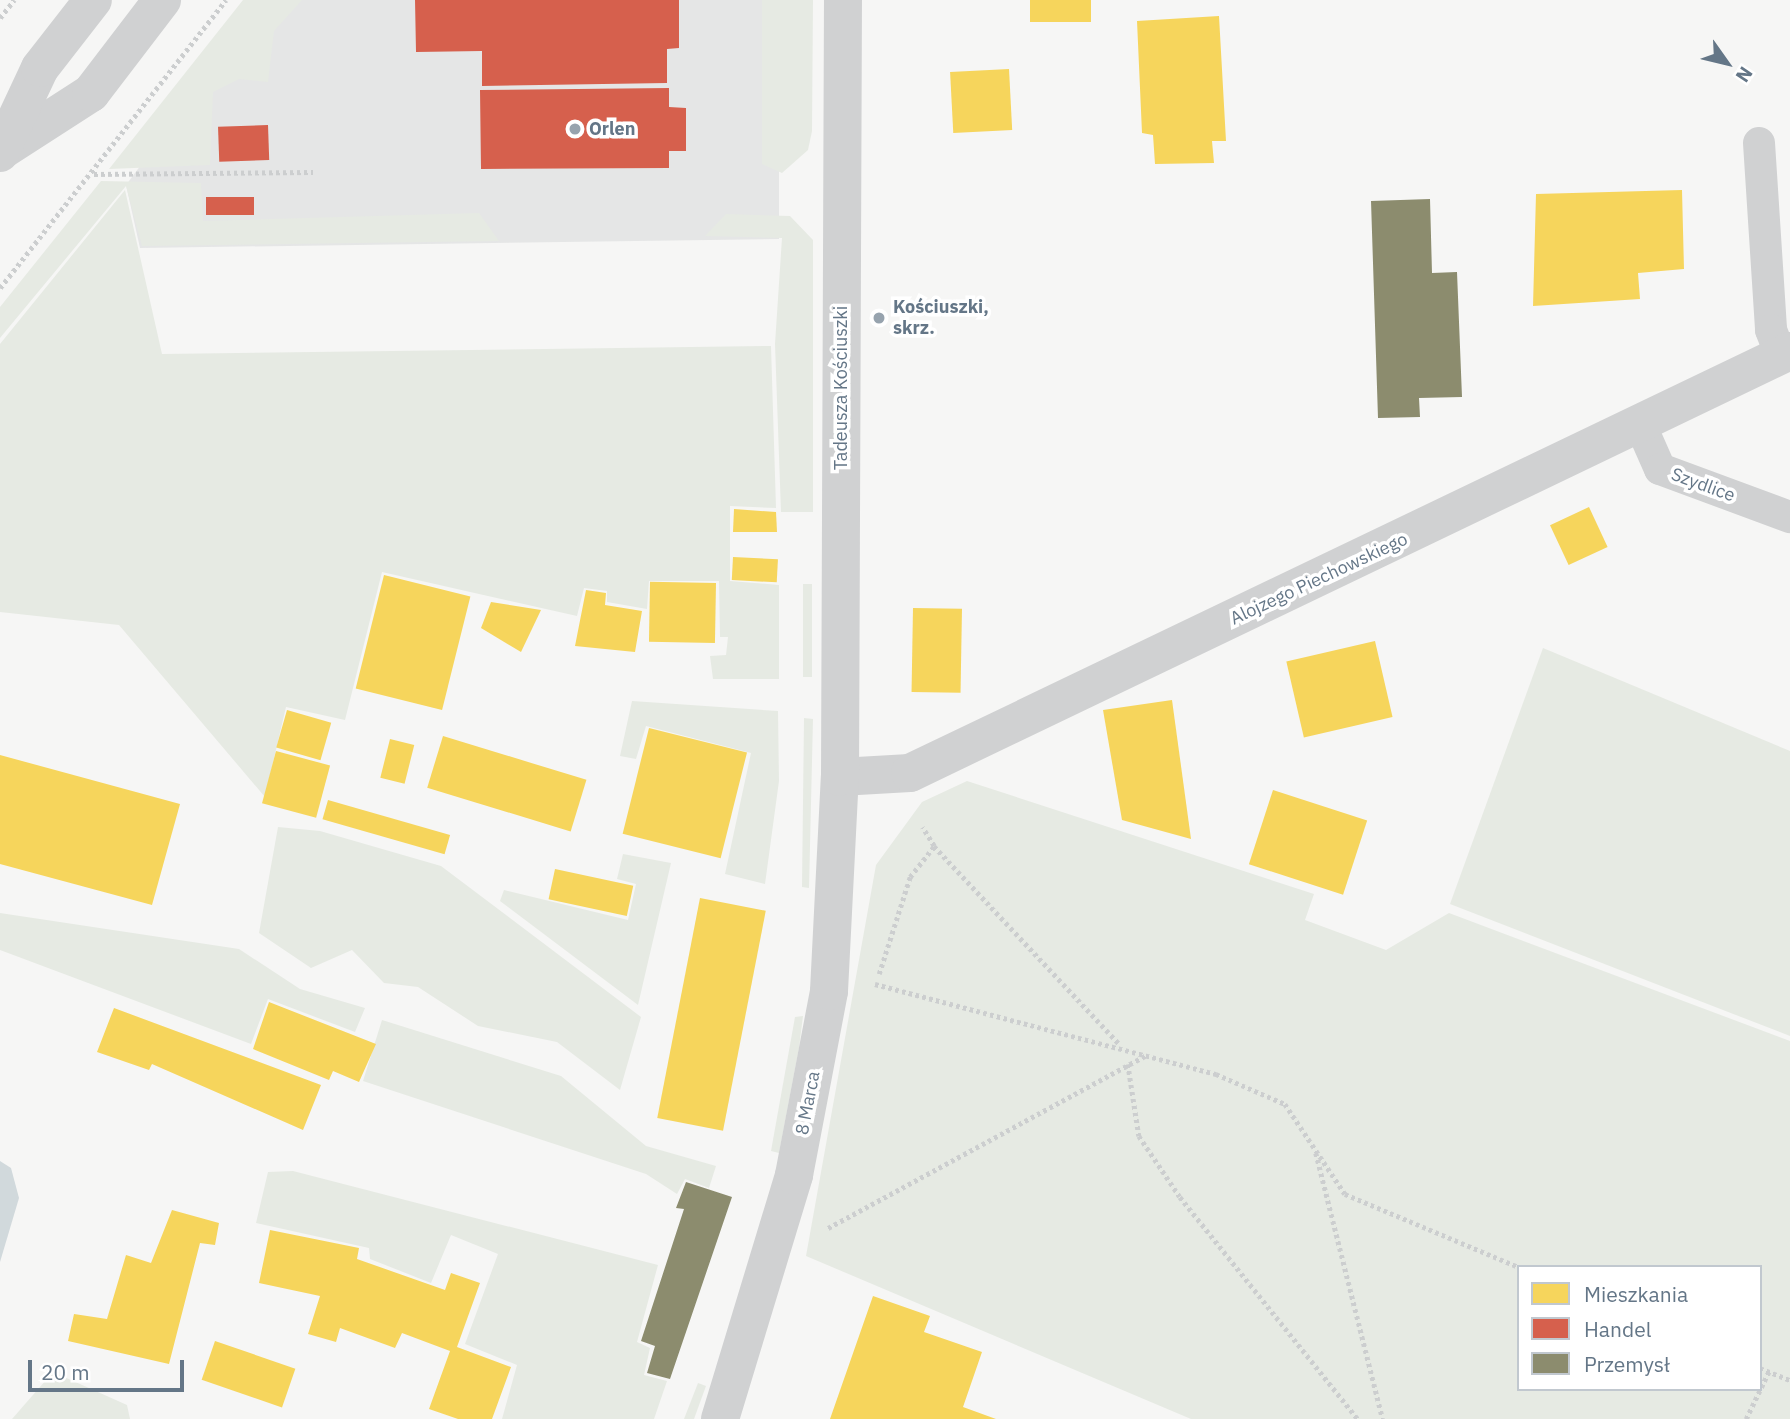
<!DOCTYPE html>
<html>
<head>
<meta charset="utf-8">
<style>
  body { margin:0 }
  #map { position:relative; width:1790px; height:1419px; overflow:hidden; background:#f6f6f5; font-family:"IBM Plex Sans",sans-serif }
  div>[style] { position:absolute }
  .built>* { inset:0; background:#e5e6e6 }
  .green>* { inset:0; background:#e6eae3; transform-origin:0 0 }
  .water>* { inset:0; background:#d1d9dc }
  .homes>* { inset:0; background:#f6d55c; transform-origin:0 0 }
  .shops>* { inset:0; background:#d6604d; transform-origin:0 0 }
  .industry>* { inset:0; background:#8c8c6e }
  .path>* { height:4.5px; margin-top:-2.25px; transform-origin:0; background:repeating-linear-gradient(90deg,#cccecf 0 3.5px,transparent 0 7px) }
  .service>* { height:32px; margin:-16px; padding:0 16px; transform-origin:16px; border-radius:16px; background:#d0d1d2 }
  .minor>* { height:38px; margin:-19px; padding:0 19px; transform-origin:19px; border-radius:19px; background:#d0d1d2 }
  .tertiary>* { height:38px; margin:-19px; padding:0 19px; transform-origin:19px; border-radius:19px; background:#d0d1d2 }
  .dots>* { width:19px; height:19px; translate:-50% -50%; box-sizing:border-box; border:4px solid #fff; border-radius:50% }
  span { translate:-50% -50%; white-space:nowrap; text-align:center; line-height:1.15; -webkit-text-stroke:7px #fff; paint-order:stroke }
  .poi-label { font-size:18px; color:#647687; font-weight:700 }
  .left { translate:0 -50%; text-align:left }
  .street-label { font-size:18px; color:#647687 }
  .legend { position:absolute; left:1517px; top:1265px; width:245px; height:126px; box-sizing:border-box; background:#fff; border:2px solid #c1c8cf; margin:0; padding:9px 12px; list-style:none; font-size:21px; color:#647687 }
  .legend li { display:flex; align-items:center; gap:14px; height:35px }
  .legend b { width:35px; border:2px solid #c1c8cf }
  .north { position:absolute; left:1692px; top:28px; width:70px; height:70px; -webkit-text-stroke:5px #fff; paint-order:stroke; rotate:124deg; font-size:19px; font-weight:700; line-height:28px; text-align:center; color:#647687 }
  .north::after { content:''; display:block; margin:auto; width:24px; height:32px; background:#647687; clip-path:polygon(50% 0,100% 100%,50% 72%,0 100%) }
  .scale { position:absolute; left:28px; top:1360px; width:156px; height:32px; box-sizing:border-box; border:4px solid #647687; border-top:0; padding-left:9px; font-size:21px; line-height:24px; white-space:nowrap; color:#647687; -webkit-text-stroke:5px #fff; paint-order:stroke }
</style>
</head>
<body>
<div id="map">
  <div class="built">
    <i style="clip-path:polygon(264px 0,779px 0,779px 239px,140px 248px,126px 185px)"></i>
  </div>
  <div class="green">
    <i style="clip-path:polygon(243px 0,302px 0,274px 31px,268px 82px,239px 79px,213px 92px,210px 165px,109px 169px)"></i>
    <i style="clip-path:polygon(762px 0,813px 0,812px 131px,808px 150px,782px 173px,762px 164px)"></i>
    <i style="clip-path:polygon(101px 181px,201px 183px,203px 221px,479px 213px,499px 241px,142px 246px,126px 186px,0 338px,0 307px)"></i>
    <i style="clip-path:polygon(125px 190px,162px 354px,771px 346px,776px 508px,730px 506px,730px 581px,779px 585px,779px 679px,713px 679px,710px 656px,726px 655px,728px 637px,720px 637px,719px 581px,649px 581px,647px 609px,607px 602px,607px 591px,584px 588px,577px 616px,382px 572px,345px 720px,286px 707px,265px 797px,119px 625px,0 612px,0 344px)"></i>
    <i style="clip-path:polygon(726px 214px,790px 216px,813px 240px,813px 512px,781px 512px,775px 344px,782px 238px,705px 236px)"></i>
    <i style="left:803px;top:584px;width:9px;height:93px"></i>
    <i style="clip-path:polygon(1543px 648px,1790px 751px,1790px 1036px,1450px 904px)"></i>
    <i style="clip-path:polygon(632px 701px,778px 711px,779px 781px,765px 884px,725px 874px,751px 753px,646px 726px,636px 759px,620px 756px)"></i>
    <i style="clip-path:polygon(804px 718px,813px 719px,809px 888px,802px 887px)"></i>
    <i style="clip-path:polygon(evenodd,967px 781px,1314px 894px,1305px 920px,1386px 950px,1449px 913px,1790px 1041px,1790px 1419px,1191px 1419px,806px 1256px,876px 865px,922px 802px,967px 781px,1519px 1267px,1760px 1267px,1760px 1389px,1519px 1389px,1519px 1267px)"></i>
    <i style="clip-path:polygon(278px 827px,320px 831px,441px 866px,641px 1017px,620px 1090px,557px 1042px,478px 1026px,418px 987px,384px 983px,352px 950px,311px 968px,259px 933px)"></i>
    <i style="clip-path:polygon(623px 854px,671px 863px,638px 1005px,500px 901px,504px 890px,628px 920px,636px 884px,617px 879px)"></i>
    <i style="clip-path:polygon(0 913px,239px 949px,300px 989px,365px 1008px,355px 1032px,268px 999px,251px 1044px,0 950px)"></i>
    <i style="clip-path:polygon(803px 1016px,799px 1048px,779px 1153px,771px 1151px,795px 1017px)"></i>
    <i style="clip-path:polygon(382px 1020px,561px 1076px,646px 1146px,716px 1166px,709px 1188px,685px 1179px,677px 1194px,646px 1174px,363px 1081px)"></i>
    <i style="clip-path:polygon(293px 1171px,658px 1265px,637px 1342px,650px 1348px,644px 1375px,667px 1381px,654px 1419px,502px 1419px,517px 1365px,465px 1344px,498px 1254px,451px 1235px,431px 1283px,370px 1259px,369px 1248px,256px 1223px,268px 1172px)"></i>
    <i style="clip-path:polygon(53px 1372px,127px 1405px,130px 1419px,12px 1419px)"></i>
    <i style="clip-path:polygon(698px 1383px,706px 1386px,694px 1419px,684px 1419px)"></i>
  </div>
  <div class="water">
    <i style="clip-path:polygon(0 1161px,11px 1168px,19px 1198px,0 1262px)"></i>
  </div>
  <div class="homes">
    <i style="left:1030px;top:0;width:61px;height:22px"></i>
    <i style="clip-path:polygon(1219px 16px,1226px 141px,1212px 141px,1214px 163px,1155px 164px,1153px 135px,1142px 133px,1137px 21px)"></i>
    <i style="left:1009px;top:69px;width:61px;height:59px;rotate:87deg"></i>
    <i style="clip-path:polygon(1682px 190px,1684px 269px,1638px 273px,1640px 299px,1533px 306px,1536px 194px)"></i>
    <i style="left:1589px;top:507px;width:44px;height:43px;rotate:65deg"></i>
    <i style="clip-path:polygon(734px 509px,776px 512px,777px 532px,733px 532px)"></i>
    <i style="left:733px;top:557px;width:45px;height:23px;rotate:3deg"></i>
    <i style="left:384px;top:575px;width:89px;height:117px;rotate:14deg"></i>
    <i style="left:716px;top:583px;width:60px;height:66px;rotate:91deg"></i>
    <i style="clip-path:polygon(586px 590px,606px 593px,605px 605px,642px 611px,635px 652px,575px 646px)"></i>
    <i style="clip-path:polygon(491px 602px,541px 610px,521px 652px,481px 628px)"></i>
    <i style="left:913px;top:608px;width:49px;height:84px;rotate:1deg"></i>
    <i style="left:1375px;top:641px;width:78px;height:91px;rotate:77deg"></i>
    <i style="clip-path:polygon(1172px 700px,1191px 839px,1122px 820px,1103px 710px)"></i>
    <i style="left:287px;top:710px;width:46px;height:39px;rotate:16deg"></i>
    <i style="left:649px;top:728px;width:101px;height:109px;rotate:14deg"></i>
    <i style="left:443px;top:736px;width:150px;height:54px;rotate:17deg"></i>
    <i style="left:390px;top:739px;width:25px;height:40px;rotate:14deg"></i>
    <i style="left:276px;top:751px;width:56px;height:54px;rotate:15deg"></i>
    <i style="clip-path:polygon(0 755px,180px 804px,152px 905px,0 864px)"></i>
    <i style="left:1273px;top:790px;width:99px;height:78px;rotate:18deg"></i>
    <i style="left:328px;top:800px;width:127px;height:20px;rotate:16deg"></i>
    <i style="left:555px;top:869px;width:80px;height:31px;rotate:12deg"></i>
    <i style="left:700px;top:898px;width:67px;height:224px;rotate:11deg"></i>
    <i style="clip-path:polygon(269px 1002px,376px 1044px,359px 1082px,333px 1071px,329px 1080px,253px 1049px)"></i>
    <i style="clip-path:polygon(114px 1008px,321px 1085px,303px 1130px,152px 1064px,149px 1070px,97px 1052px)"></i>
    <i style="clip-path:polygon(172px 1210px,219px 1223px,215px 1245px,200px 1243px,169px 1364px,68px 1341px,74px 1314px,107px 1319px,126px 1255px,151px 1263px)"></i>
    <i style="clip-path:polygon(270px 1230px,359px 1248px,357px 1259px,445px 1290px,451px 1273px,480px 1283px,457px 1347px,511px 1367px,492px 1419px,458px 1419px,429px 1409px,450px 1351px,402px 1333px,395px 1348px,340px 1328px,336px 1342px,308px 1334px,320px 1296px,259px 1283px)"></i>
    <i style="clip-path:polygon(873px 1296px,930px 1316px,924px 1332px,982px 1352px,963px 1407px,996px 1419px,830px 1419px)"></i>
    <i style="left:215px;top:1341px;width:85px;height:41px;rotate:19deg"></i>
  </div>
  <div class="shops">
    <i style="clip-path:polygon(415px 0,679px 0,679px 48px,667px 49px,667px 83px,482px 86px,482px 51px,416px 52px)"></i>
    <i style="clip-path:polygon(669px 88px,669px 107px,686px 108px,686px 151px,669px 151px,669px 168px,481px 169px,480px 90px)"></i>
    <i style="left:268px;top:125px;width:35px;height:50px;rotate:88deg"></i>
    <i style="left:206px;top:197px;width:48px;height:18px"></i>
  </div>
  <div class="industry">
    <i style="clip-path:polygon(1430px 199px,1432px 273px,1457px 272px,1462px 397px,1419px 398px,1420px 417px,1378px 418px,1371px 201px)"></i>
    <i style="clip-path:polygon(686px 1182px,732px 1197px,670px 1379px,647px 1373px,655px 1346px,641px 1341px,684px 1209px,676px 1208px)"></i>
  </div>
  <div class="path">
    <i style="left:0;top:18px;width:23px;rotate:-52deg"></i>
    <i style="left:94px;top:174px;width:219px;rotate:-0.5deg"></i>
    <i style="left:0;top:288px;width:366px;rotate:-51.9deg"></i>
    <i style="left:934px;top:846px;width:271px;rotate:46.9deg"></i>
    <i style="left:879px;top:974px;width:102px;rotate:-72.3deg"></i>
    <i style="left:910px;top:877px;width:39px;rotate:-52deg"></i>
    <i style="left:934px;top:846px;width:22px;rotate:-122deg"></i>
    <i style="left:875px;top:984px;width:353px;rotate:14.8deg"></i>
    <i style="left:1216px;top:1074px;width:75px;rotate:23.5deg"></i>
    <i style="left:1285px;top:1104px;width:108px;rotate:56.3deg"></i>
    <i style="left:1345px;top:1194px;width:189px;rotate:22.8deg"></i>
    <i style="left:1128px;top:1064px;width:73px;rotate:81.3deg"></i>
    <i style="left:1139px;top:1136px;width:73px;rotate:56.1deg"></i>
    <i style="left:1180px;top:1197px;width:285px;rotate:51.3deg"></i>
    <i style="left:1316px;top:1153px;width:274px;rotate:75.9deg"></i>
    <i style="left:828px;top:1228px;width:362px;rotate:-28.5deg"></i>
    <i style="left:1760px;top:1368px;width:32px;rotate:22deg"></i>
    <i style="left:1746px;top:1419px;width:53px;rotate:-64.4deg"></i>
  </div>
  <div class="service">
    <i style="left:1759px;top:143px;width:187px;rotate:86.3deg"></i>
    <i style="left:1771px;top:330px;width:28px;rotate:69deg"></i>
    <i style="left:1641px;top:426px;width:47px;rotate:66.2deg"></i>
    <i style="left:1660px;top:469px;width:139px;rotate:20.3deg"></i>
  </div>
  <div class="minor">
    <i style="left:840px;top:777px;width:70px;rotate:-3.3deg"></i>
    <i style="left:910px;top:773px;width:976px;rotate:-25.62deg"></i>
  </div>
  <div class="tertiary">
    <i style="left:1px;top:151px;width:107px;rotate:-32.8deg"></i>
    <i style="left:91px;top:93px;width:117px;rotate:-52.6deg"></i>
    <i style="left:0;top:153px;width:94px;rotate:-64.8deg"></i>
    <i style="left:40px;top:68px;width:86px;rotate:-52.1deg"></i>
    <i style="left:720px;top:1419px;width:255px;rotate:-73.1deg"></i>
    <i style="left:794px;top:1175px;width:187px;rotate:-79.2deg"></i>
    <i style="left:829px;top:991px;width:214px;rotate:-87.1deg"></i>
    <i style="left:840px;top:777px;width:777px;rotate:-89.78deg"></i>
  </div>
  <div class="dots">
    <i style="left:575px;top:129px;background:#97a3ae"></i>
    <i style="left:879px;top:318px;background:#97a3ae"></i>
  </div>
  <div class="poi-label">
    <span class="left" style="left:589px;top:129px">Orlen</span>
    <span class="left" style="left:893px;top:318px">Kościuszki,<br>skrz.</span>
  </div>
  <div class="street-label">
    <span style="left:841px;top:388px;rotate:-90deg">Tadeusza Kościuszki</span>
    <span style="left:1703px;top:485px;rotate:20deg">Szydlice</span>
    <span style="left:1319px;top:579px;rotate:-25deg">Alojzego Piechowskiego</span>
    <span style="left:808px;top:1103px;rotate:-79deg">8 Marca</span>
  </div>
  <ul class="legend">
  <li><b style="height:19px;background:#f6d55c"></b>Mieszkania</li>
  <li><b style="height:19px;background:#d6604d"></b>Handel</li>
  <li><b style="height:19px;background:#8c8c6e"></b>Przemysł</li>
  </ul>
  <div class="north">N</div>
  <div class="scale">20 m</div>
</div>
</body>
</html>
